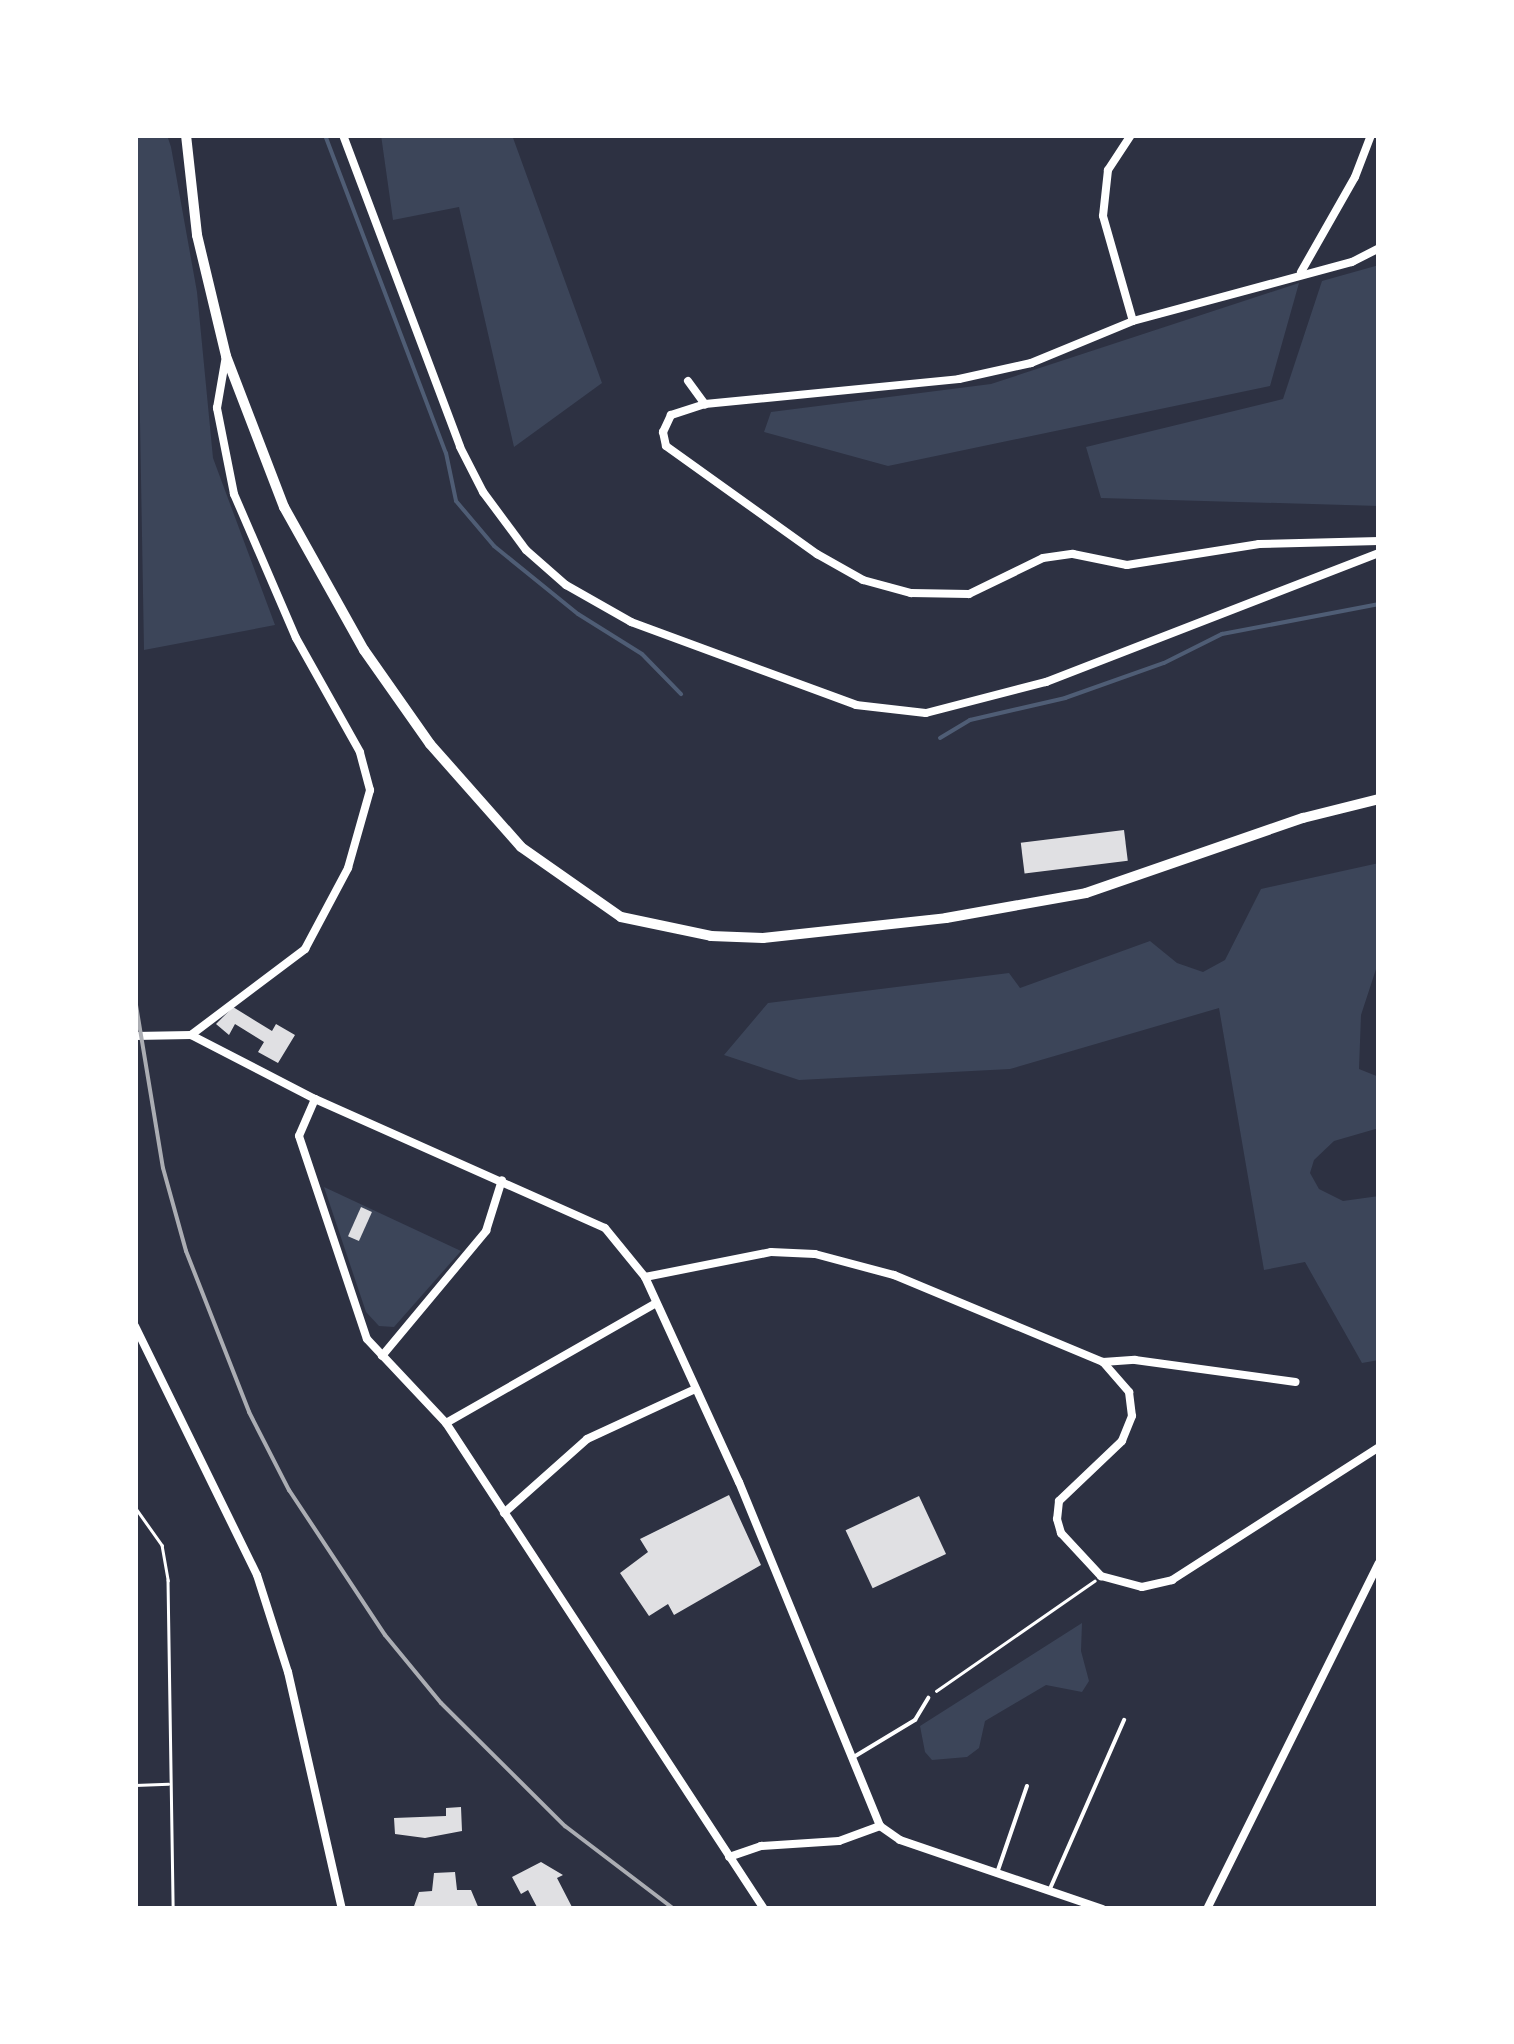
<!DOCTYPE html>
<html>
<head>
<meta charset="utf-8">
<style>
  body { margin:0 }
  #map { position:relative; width:1514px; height:2044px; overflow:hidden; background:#2d3142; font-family:Lato,sans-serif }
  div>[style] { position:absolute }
  .green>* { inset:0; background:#3c4559 }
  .stream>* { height:4px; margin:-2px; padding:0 2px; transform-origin:2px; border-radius:2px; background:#4f5d75 }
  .building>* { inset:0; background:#e0e0e3; transform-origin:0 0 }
  .path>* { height:2.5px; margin:-1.25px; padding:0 1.25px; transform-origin:1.25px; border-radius:1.25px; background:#fff }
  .service>* { height:4px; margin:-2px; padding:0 2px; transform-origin:2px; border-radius:2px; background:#fff }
  .minor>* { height:8px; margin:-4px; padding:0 4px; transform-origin:4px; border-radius:4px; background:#fff }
  .secondary>* { height:10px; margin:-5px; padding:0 5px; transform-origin:5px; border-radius:5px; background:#fff }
  .rail>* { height:4px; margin:-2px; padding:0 2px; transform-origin:2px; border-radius:2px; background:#abadb3 }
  span { translate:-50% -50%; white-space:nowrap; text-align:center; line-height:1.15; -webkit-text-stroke:8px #fff; paint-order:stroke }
  .frame { position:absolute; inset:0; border:138px solid #fff; pointer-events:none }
</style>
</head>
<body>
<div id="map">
  <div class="green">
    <i style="clip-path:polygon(135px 135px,167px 135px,171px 147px,197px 292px,213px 458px,275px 625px,144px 650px)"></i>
    <i style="clip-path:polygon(381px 135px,512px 135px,602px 383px,514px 447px,459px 207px,393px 220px)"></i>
    <i style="clip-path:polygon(1379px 265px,1379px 506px,1101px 498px,1086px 447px,1283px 399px,1322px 281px)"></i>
    <i style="clip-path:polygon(1299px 283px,1270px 386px,888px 466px,764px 432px,771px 412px,991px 384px)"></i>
    <i style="clip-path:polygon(1379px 863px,1379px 960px,1361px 1015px,1359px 1069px,1379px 1077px,1379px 1128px,1334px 1141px,1314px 1160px,1310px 1173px,1319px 1189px,1343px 1201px,1379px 1196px,1379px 1360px,1362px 1363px,1305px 1262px,1264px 1270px,1219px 1008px,1010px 1069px,799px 1080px,724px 1055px,768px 1003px,1009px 973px,1020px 988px,1150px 941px,1177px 963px,1203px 972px,1225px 960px,1261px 889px)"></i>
    <i style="clip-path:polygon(324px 1187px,461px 1251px,394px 1327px,379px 1326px,366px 1312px)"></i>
    <i style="clip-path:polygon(1082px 1623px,1081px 1651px,1089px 1681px,1082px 1692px,1046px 1685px,985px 1721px,979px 1748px,967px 1757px,932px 1760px,925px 1752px,920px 1726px)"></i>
  </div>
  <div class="stream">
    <i style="left:325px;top:135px;width:340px;rotate:69.2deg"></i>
    <i style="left:446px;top:453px;width:49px;rotate:78.2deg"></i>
    <i style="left:456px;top:501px;width:59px;rotate:49.8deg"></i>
    <i style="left:494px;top:546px;width:108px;rotate:39deg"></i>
    <i style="left:578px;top:614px;width:75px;rotate:32deg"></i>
    <i style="left:642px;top:654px;width:56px;rotate:45.7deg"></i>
    <i style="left:940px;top:738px;width:35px;rotate:-31deg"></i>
    <i style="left:970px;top:720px;width:98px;rotate:-13deg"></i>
    <i style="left:1065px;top:698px;width:105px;rotate:-19.5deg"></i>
    <i style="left:1164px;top:663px;width:65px;rotate:-26.6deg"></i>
    <i style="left:1222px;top:634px;width:160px;rotate:-10.8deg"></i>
  </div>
  <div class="building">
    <i style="left:1124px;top:830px;width:31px;height:104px;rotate:83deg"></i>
    <i style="clip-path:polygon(233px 1007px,272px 1031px,276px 1024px,295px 1035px,278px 1063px,258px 1052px,264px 1042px,235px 1024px,229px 1035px,216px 1024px)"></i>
    <i style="left:361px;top:1207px;width:12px;height:32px;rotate:24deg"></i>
    <i style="clip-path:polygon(729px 1495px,761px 1565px,674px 1615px,668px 1604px,649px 1616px,620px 1573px,648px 1552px,640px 1539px)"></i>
    <i style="left:919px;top:1496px;width:64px;height:81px;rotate:65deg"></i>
    <i style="clip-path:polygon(461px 1807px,462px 1831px,425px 1838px,395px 1834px,394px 1818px,446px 1816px,446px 1808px)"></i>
    <i style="clip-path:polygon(541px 1862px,563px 1875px,557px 1878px,573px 1909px,538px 1909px,528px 1890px,521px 1894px,512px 1877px)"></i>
    <i style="clip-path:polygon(455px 1872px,457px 1890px,471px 1890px,479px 1909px,413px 1909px,419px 1892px,432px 1891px,434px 1873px)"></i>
  </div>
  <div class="path">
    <i style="left:135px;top:1507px;width:47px;rotate:54.6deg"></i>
    <i style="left:162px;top:1545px;width:36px;rotate:80deg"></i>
    <i style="left:168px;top:1580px;width:329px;rotate:89.1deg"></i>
    <i style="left:936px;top:1691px;width:193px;rotate:-34.8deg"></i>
    <i style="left:135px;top:1785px;width:33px;rotate:-2deg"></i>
  </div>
  <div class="service">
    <i style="left:852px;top:1758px;width:74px;rotate:-31.1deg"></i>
    <i style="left:915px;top:1720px;width:26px;rotate:-59deg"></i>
    <i style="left:997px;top:1873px;width:92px;rotate:-71deg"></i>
    <i style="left:1049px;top:1891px;width:187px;rotate:-66.3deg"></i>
  </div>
  <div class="minor">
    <i style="left:343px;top:135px;width:333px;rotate:69.4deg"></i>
    <i style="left:460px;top:447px;width:51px;rotate:62.9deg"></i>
    <i style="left:483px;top:492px;width:72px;rotate:53.4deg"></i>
    <i style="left:526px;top:550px;width:53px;rotate:41.2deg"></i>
    <i style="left:566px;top:585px;width:75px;rotate:29.6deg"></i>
    <i style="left:631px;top:622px;width:240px;rotate:20.2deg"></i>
    <i style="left:856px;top:705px;width:70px;rotate:6.5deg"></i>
    <i style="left:926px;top:713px;width:124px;rotate:-14.5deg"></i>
    <i style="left:1046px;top:682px;width:357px;rotate:-21.2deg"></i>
    <i style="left:1131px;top:135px;width:42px;rotate:123.3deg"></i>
    <i style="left:1108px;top:170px;width:46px;rotate:96.2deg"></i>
    <i style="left:1103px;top:216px;width:109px;rotate:74.1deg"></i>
    <i style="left:1301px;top:272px;width:109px;rotate:-60.4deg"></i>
    <i style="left:1355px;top:177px;width:45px;rotate:-69.1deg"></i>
    <i style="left:688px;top:381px;width:29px;rotate:54deg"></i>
    <i style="left:705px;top:404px;width:255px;rotate:-5.6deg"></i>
    <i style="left:959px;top:379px;width:74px;rotate:-12.5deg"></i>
    <i style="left:1031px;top:363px;width:110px;rotate:-22.4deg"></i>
    <i style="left:1133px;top:321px;width:227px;rotate:-15.1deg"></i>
    <i style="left:1352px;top:262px;width:30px;rotate:-27deg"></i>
    <i style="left:705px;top:404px;width:36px;rotate:162deg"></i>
    <i style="left:671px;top:415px;width:19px;rotate:115deg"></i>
    <i style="left:663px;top:432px;width:14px;rotate:78deg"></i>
    <i style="left:666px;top:446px;width:186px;rotate:35.6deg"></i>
    <i style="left:817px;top:554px;width:53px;rotate:29.5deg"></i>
    <i style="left:863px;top:580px;width:50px;rotate:15.2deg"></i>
    <i style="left:911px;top:593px;width:58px;rotate:1deg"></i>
    <i style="left:969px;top:594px;width:82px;rotate:-25.9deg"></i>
    <i style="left:1043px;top:558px;width:30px;rotate:-8deg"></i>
    <i style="left:1073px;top:554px;width:55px;rotate:11.5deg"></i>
    <i style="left:1127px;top:565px;width:134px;rotate:-9deg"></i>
    <i style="left:1259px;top:544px;width:120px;rotate:-1.4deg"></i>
    <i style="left:191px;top:1035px;width:140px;rotate:27.3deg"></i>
    <i style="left:315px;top:1099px;width:317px;rotate:24deg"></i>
    <i style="left:605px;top:1228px;width:63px;rotate:50.8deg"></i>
    <i style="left:645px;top:1277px;width:128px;rotate:-11.2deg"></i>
    <i style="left:771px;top:1252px;width:44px;rotate:2.6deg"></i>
    <i style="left:815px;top:1254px;width:82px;rotate:14.9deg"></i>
    <i style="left:894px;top:1275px;width:226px;rotate:22.6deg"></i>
    <i style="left:1103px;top:1362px;width:40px;rotate:49deg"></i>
    <i style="left:1129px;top:1392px;width:24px;rotate:83deg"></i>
    <i style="left:1132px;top:1416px;width:27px;rotate:112deg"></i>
    <i style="left:1122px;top:1441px;width:87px;rotate:136.4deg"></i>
    <i style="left:1059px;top:1501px;width:18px;rotate:96deg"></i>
    <i style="left:1057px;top:1519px;width:15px;rotate:74deg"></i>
    <i style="left:1061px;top:1533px;width:59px;rotate:47.1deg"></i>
    <i style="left:1101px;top:1576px;width:42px;rotate:15deg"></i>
    <i style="left:1142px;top:1587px;width:31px;rotate:-13deg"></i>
    <i style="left:1172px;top:1580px;width:246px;rotate:-32.7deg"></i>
    <i style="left:135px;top:1036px;width:56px;rotate:-1deg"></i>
    <i style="left:191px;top:1035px;width:143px;rotate:-37deg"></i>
    <i style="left:305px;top:949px;width:92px;rotate:-62deg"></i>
    <i style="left:348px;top:868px;width:81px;rotate:-74.2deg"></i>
    <i style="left:370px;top:790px;width:39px;rotate:-105deg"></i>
    <i style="left:360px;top:752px;width:131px;rotate:-119.3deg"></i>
    <i style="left:296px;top:638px;width:157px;rotate:-113.3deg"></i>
    <i style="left:234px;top:494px;width:88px;rotate:-101.2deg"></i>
    <i style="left:217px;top:408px;width:53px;rotate:-80.2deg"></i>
    <i style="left:315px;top:1099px;width:40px;rotate:113.4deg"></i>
    <i style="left:299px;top:1136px;width:214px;rotate:71.5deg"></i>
    <i style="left:367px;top:1339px;width:115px;rotate:46.8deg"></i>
    <i style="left:446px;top:1423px;width:581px;rotate:56.8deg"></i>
    <i style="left:645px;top:1277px;width:226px;rotate:65.4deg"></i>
    <i style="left:739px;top:1482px;width:372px;rotate:67.7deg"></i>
    <i style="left:880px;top:1826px;width:24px;rotate:35deg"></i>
    <i style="left:900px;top:1840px;width:214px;rotate:18.8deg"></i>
    <i style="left:135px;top:1326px;width:277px;rotate:63.9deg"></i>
    <i style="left:257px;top:1575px;width:102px;rotate:72.3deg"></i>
    <i style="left:288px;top:1672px;width:243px;rotate:77.2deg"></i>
    <i style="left:382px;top:1356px;width:163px;rotate:-50.2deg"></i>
    <i style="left:486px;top:1231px;width:53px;rotate:-72.6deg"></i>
    <i style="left:1103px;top:1362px;width:32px;rotate:-4deg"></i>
    <i style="left:1135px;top:1360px;width:162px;rotate:7.8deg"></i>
    <i style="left:446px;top:1423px;width:241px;rotate:-29.7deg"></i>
    <i style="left:504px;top:1513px;width:111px;rotate:-41.7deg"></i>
    <i style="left:587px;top:1439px;width:119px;rotate:-24.8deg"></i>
    <i style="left:729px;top:1857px;width:34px;rotate:-19deg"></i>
    <i style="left:761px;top:1846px;width:78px;rotate:-3.7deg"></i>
    <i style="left:839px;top:1841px;width:44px;rotate:-20.1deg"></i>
    <i style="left:1207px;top:1909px;width:386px;rotate:-63.6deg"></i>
  </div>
  <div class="secondary">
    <i style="left:186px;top:135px;width:101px;rotate:83.7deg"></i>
    <i style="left:197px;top:235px;width:124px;rotate:76.5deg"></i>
    <i style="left:226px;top:356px;width:162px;rotate:69deg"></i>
    <i style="left:284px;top:507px;width:164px;rotate:60.8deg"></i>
    <i style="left:364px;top:650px;width:115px;rotate:54.9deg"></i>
    <i style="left:430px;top:744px;width:137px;rotate:48.5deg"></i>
    <i style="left:521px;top:847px;width:122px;rotate:35deg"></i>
    <i style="left:621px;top:917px;width:92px;rotate:11.9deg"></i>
    <i style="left:711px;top:936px;width:52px;rotate:2.2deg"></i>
    <i style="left:763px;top:938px;width:184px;rotate:-6.2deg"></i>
    <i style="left:946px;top:918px;width:142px;rotate:-10.1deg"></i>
    <i style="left:1086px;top:893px;width:230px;rotate:-19.1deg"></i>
    <i style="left:1303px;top:818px;width:78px;rotate:-14deg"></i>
  </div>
  <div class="rail">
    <i style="left:135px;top:999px;width:171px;rotate:80.6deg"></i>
    <i style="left:163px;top:1168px;width:86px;rotate:74.5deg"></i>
    <i style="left:186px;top:1251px;width:173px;rotate:68.6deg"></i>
    <i style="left:249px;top:1412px;width:88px;rotate:62.9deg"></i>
    <i style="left:289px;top:1490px;width:174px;rotate:56.5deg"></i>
    <i style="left:385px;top:1635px;width:88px;rotate:50.5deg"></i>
    <i style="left:441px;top:1703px;width:175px;rotate:44.8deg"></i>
    <i style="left:565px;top:1826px;width:137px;rotate:37.3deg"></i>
  </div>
  <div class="frame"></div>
</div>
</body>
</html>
